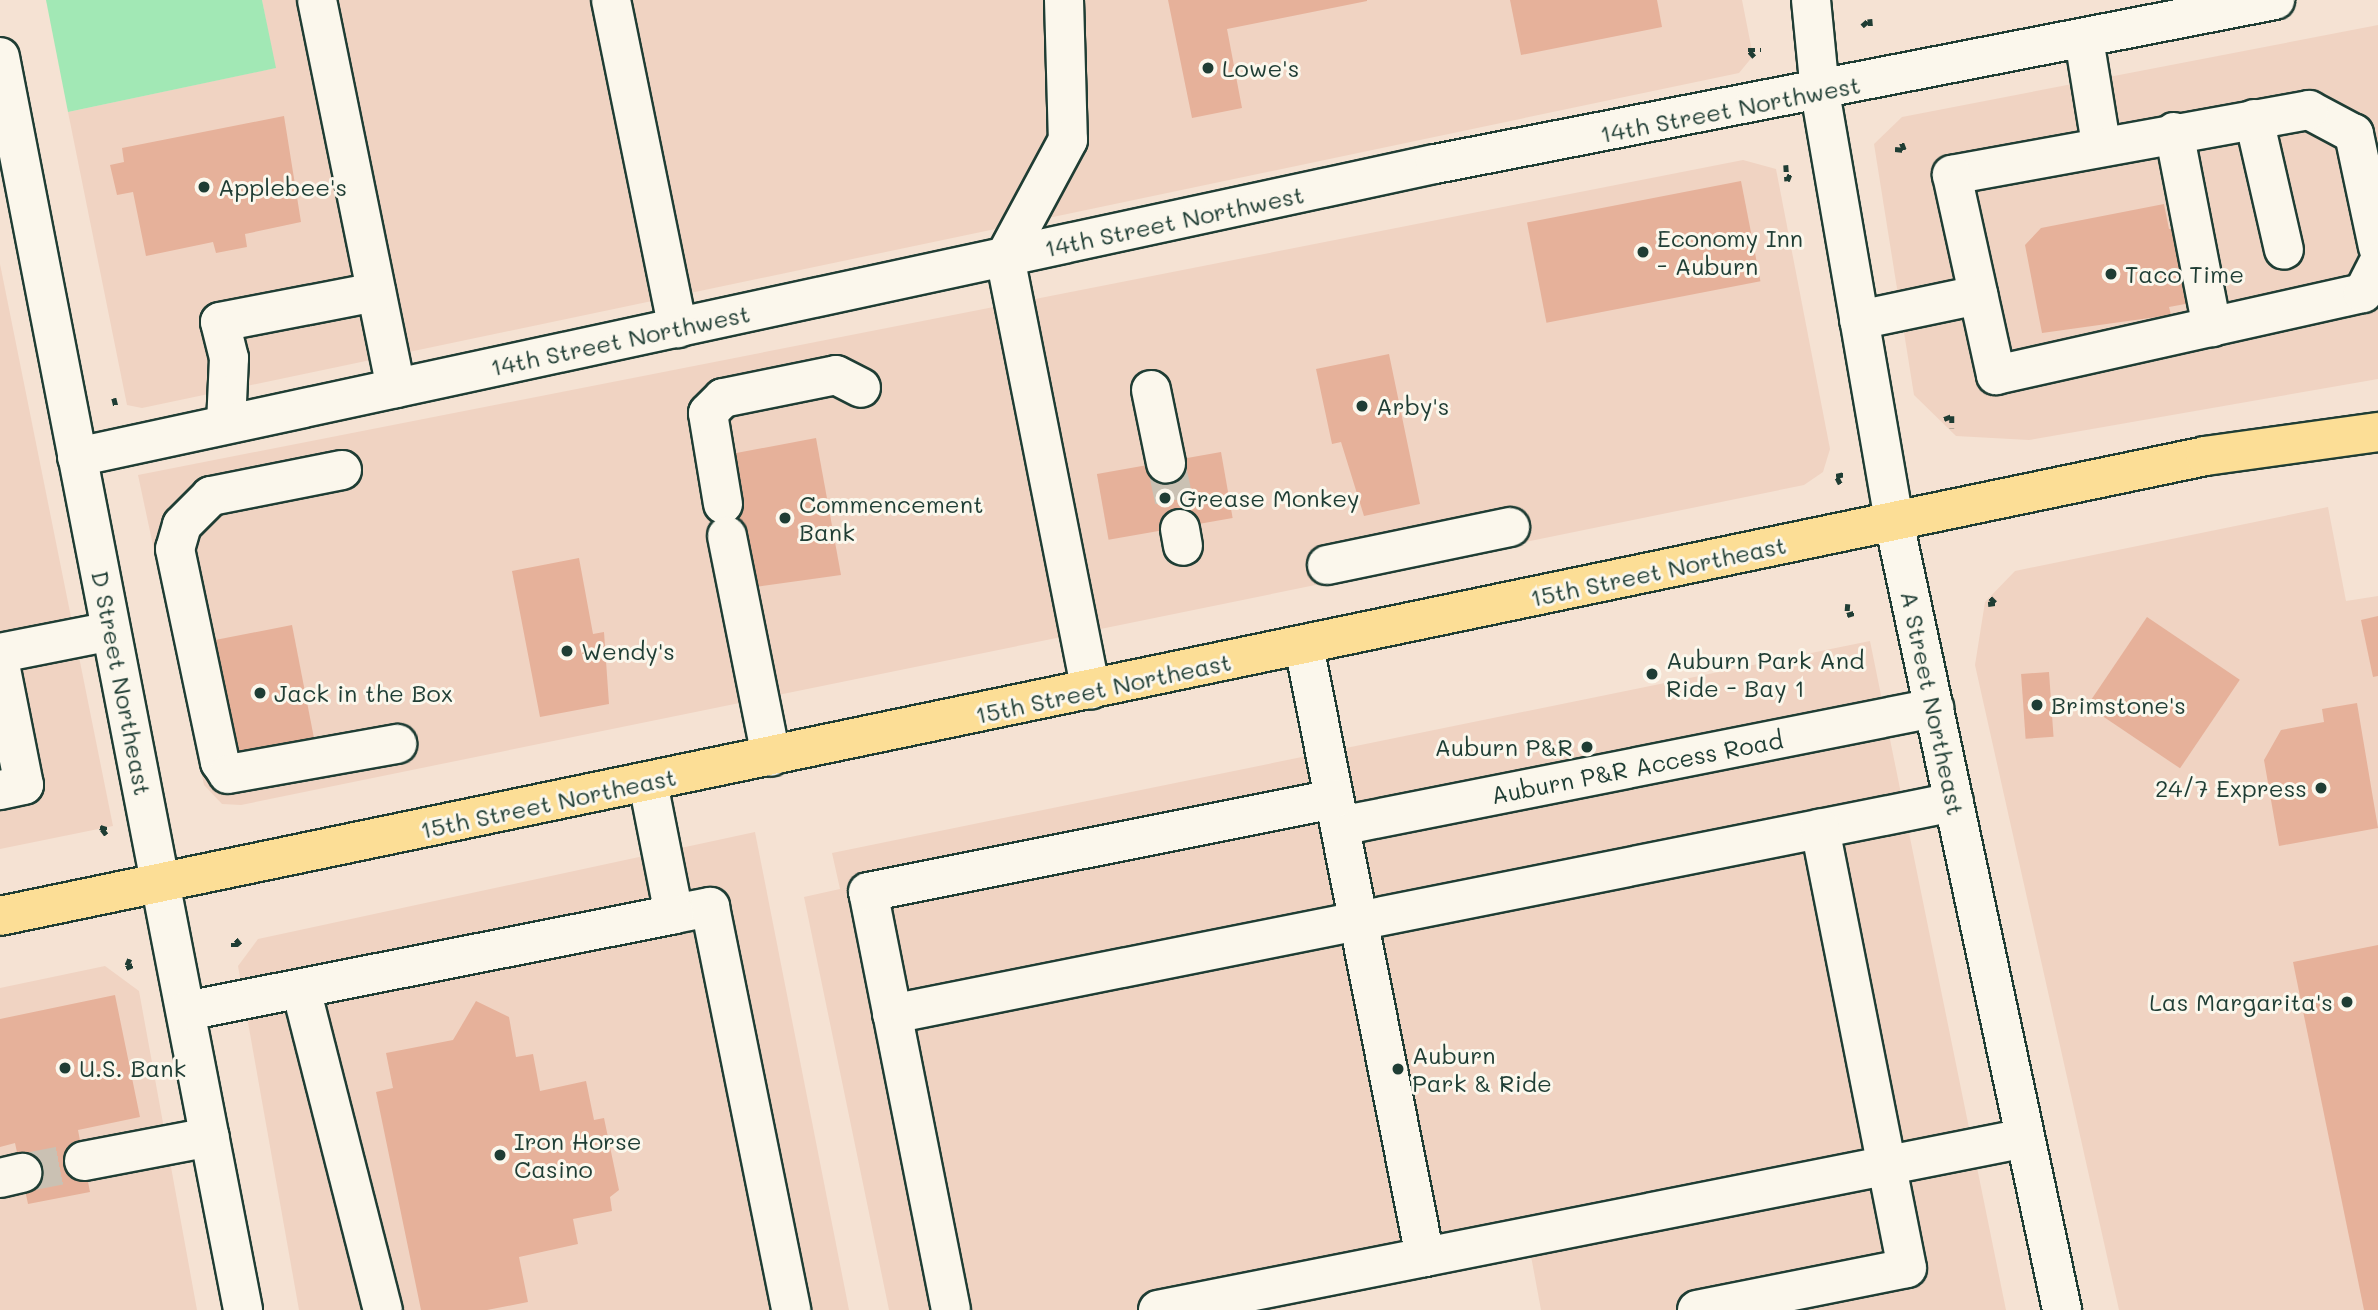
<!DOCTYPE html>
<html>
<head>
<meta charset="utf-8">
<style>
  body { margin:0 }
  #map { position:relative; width:2378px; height:1310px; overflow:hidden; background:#f5e2d3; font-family:Mali,sans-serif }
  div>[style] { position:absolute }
  .built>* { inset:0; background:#f0d3c2 }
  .green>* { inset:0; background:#a2e8b5 }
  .building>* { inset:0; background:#e6b19a; transform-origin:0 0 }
  .minor-tunnel>* { height:38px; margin-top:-19px; transform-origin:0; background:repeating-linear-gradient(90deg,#cac1b3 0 38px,transparent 0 57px) }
  .path>* { height:4.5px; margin-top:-2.25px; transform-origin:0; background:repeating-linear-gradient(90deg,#1f3d34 0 7px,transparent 0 12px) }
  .roads { filter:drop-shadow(2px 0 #1f3d34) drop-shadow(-2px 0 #1f3d34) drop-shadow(0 2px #1f3d34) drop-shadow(0 -2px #1f3d34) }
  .minor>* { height:38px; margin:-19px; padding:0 19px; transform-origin:19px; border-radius:19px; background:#fbf7ec }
  .major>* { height:38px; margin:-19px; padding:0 19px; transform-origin:19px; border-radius:19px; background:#fcde96 }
  .dots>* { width:19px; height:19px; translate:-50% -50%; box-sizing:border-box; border:4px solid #fbf7ec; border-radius:50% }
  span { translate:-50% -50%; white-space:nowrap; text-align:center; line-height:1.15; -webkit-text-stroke:6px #fbf7ec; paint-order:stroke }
  .poi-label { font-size:24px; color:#1f3d34 }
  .left { translate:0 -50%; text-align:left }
  .right { translate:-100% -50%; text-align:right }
  .street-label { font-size:24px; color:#1f3d34 }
</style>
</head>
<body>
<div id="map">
  <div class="built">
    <i style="clip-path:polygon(262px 0,1742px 0,1753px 56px,1739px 73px,142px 408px,127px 405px,68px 112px,275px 68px)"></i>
    <i style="clip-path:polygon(2378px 25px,2378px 379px,2029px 440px,1956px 436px,1914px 395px,1874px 144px,1902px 117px)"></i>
    <i style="clip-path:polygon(1743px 160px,1776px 169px,1830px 449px,1823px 472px,1804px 485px,241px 805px,222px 804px,204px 785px,138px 475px)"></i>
    <i style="clip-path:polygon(0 264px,113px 826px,0 849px)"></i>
    <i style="clip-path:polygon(2328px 507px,2346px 601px,2378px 596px,2378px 1310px,2119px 1310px,1975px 665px,1985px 602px,2015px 571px)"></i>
    <i style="clip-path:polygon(1870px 641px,2006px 1310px,1541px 1310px,1531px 1256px,1272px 1310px,889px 1310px,804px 897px,840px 889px,832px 853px)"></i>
    <i style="clip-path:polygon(755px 832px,849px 1310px,299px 1310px,238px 966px,258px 939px)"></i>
    <i style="clip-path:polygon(105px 966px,139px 991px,197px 1310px,0 1310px,0 988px)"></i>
  </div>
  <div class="green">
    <i style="clip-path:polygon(46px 0,262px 0,276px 68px,68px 112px)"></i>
  </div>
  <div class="building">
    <i style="clip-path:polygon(1168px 0,1367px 0,1367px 1px,1227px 29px,1242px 108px,1192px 118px)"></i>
    <i style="clip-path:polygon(1510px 0,1657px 0,1662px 27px,1521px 55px)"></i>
    <i style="clip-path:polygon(284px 116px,301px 222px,245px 234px,247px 247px,216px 253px,213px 242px,146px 256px,133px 192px,117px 195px,110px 165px,124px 162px,122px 148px)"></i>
    <i style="left:1741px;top:181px;width:102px;height:218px;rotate:79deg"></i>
    <i style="clip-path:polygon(2164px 204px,2169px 229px,2183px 227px,2196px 302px,2169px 307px,2171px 315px,2042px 333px,2025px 245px,2041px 228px)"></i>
    <i style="clip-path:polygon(1389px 354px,1420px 504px,1364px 516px,1341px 442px,1332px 444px,1316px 369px)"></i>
    <i style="clip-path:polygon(816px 438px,841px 575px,748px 588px,716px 538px,710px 506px,731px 454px)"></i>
    <i style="left:1221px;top:452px;width:67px;height:126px;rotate:80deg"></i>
    <i style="clip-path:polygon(579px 558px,593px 634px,604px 632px,609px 704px,540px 717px,512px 571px)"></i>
    <i style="clip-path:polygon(2378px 616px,2378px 676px,2373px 677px,2361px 620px)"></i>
    <i style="left:2147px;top:617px;width:112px;height:107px;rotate:34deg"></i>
    <i style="left:292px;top:625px;width:121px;height:90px;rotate:79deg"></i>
    <i style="left:2049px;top:672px;width:65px;height:28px;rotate:86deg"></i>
    <i style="clip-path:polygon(2357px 703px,2378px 828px,2279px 846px,2264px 760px,2281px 730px,2324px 722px,2322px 709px)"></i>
    <i style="clip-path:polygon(2378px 945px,2378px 1310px,2364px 1310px,2293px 962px)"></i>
    <i style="clip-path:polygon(115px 995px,140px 1117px,78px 1130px,90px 1192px,28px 1204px,15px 1143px,0 1147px,0 1019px)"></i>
    <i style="clip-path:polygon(476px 1001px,509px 1017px,516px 1057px,533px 1054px,540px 1091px,586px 1081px,594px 1120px,604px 1118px,619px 1190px,610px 1197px,612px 1211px,573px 1219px,578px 1244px,519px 1257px,528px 1302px,487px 1310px,421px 1310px,376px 1092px,393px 1088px,386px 1053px,453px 1040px)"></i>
  </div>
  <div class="minor-tunnel">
    <i style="left:1166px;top:463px;width:67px;rotate:78deg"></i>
    <i style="left:22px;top:1173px;width:63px;rotate:-11deg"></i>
  </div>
  <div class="path">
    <i style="left:1862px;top:26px;width:11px;rotate:-41deg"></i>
    <i style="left:1870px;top:19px;width:11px;rotate:85deg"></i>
    <i style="left:1754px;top:57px;width:9px;rotate:-131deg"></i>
    <i style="left:1748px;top:50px;width:13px"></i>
    <i style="left:1895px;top:149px;width:9px;rotate:6deg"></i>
    <i style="left:1904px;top:150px;width:9px;rotate:-111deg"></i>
    <i style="left:1786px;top:165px;width:16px;rotate:86deg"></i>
    <i style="left:1787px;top:181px;width:11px;rotate:-68deg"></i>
    <i style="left:114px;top:398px;width:8px;rotate:76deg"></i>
    <i style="left:1944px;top:419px;width:9px;rotate:-21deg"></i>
    <i style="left:1952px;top:416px;width:12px;rotate:90deg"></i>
    <i style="left:1840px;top:484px;width:9px;rotate:-117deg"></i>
    <i style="left:1836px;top:476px;width:9px;rotate:-13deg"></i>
    <i style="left:1848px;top:604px;width:11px;rotate:95deg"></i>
    <i style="left:1847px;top:615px;width:10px;rotate:-17deg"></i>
    <i style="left:1988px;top:604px;width:7px;rotate:-8deg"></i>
    <i style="left:1995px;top:603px;width:8px;rotate:-135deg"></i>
    <i style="left:106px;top:835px;width:10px;rotate:-127deg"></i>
    <i style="left:100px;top:827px;width:10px;rotate:17deg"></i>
    <i style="left:231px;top:945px;width:9px"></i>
    <i style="left:240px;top:945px;width:8px;rotate:-130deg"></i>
    <i style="left:130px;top:959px;width:10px;rotate:114deg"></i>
    <i style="left:126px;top:968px;width:10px;rotate:-24deg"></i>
  </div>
  <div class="roads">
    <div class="minor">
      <i style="left:317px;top:0;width:396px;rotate:78.5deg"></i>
      <i style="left:611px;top:0;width:335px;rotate:78.5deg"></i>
      <i style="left:1064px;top:0;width:140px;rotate:88.4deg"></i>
      <i style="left:1068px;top:140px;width:133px;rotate:118.3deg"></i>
      <i style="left:1005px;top:257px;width:441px;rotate:78.8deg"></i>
      <i style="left:1811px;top:0;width:92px;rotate:84.4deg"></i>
      <i style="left:1820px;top:92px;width:436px;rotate:80.2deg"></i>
      <i style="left:1894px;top:522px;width:806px;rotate:77.96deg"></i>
      <i style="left:2084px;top:39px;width:106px;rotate:80.8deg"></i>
      <i style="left:0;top:57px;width:1276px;rotate:79.02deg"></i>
      <i style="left:2254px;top:119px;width:134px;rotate:77.1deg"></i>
      <i style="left:2174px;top:132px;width:199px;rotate:79deg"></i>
      <i style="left:2378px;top:247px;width:116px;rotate:-102deg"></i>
      <i style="left:2354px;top:134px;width:51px;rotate:-151.9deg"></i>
      <i style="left:2309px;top:110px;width:363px;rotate:169.7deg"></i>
      <i style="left:1952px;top:175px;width:205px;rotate:77.6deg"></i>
      <i style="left:1996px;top:375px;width:376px;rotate:-12.6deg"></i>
      <i style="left:2363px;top:293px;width:34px;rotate:-63deg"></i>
      <i style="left:1859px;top:320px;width:122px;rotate:-11.9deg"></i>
      <i style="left:1151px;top:390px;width:75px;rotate:78.4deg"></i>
      <i style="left:226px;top:424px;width:66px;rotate:-87.4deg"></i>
      <i style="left:229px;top:358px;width:37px;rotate:-104deg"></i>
      <i style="left:220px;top:322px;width:159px;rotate:-10.9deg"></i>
      <i style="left:77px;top:457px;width:1389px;rotate:-12.18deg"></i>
      <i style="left:1435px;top:164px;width:856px;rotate:-11.05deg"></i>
      <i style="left:342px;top:470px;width:134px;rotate:168.8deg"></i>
      <i style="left:211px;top:496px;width:41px;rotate:135deg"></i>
      <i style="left:182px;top:525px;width:25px;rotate:106deg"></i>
      <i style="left:175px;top:549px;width:218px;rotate:78.1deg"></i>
      <i style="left:220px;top:762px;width:14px;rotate:56deg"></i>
      <i style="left:228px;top:774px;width:172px;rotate:-10.1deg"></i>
      <i style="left:723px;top:504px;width:92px;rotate:-99.4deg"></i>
      <i style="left:708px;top:413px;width:21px;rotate:-45deg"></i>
      <i style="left:723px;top:398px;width:115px;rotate:-11.5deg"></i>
      <i style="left:836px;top:375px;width:28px;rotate:27deg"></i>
      <i style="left:1180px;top:529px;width:17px;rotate:80deg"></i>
      <i style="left:727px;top:536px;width:225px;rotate:78.7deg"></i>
      <i style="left:1327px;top:565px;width:187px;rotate:-11.7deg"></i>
      <i style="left:1304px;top:646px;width:623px;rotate:78.8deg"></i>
      <i style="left:0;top:653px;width:113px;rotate:-11.2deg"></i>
      <i style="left:0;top:664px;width:123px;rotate:78.8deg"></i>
      <i style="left:24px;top:785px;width:25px;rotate:168deg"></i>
      <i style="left:648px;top:783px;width:134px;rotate:78.8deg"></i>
      <i style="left:674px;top:914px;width:37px;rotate:-11deg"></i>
      <i style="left:710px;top:907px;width:411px;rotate:78.6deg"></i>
      <i style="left:1340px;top:826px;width:606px;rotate:-11.24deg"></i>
      <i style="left:301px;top:989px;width:331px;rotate:75.7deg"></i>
      <i style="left:186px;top:1011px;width:498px;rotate:-11.2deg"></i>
      <i style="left:892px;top:1014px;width:1083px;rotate:-11.29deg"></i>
      <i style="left:84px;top:1161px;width:128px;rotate:-10.8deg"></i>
      <i style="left:0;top:1178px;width:23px;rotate:-13deg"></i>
      <i style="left:951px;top:1310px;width:426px;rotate:-101.2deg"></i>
      <i style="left:868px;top:892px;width:475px;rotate:-11.3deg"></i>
      <i style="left:1158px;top:1310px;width:884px;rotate:-11.22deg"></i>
      <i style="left:1697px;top:1310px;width:214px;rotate:-11.3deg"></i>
      <i style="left:1907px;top:1268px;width:448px;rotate:-101.2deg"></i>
    </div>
    <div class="major">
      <i style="left:0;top:916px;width:2252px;rotate:-11.78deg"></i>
      <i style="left:2205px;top:456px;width:175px;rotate:-7.9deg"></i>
    </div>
  </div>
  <div class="dots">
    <i style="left:1208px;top:68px;background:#1f3d34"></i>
    <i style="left:204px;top:187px;background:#1f3d34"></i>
    <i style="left:1643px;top:252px;background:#1f3d34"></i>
    <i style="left:2111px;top:274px;background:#1f3d34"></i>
    <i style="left:1362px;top:406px;background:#1f3d34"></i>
    <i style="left:1165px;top:498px;background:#1f3d34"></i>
    <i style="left:785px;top:518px;background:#1f3d34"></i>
    <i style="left:567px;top:651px;background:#1f3d34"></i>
    <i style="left:1652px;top:674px;background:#1f3d34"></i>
    <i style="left:260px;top:693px;background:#1f3d34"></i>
    <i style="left:2037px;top:705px;background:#1f3d34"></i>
    <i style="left:1587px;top:747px;background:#1f3d34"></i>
    <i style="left:2321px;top:788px;background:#1f3d34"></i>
    <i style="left:2347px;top:1002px;background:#1f3d34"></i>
    <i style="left:65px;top:1068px;background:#1f3d34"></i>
    <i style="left:1398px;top:1069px;background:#1f3d34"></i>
    <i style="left:500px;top:1155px;background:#1f3d34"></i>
  </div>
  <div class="poi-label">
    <span class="left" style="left:1222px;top:68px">Lowe's</span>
    <span class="left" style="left:218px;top:187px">Applebee's</span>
    <span class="left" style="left:1657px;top:252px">Economy Inn<br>- Auburn</span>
    <span class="left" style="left:2125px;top:274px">Taco Time</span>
    <span class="left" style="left:1376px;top:406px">Arby's</span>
    <span class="left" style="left:1179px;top:498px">Grease Monkey</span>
    <span class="left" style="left:799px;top:518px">Commencement<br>Bank</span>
    <span class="left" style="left:581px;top:651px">Wendy's</span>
    <span class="left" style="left:1666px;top:674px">Auburn Park And<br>Ride - Bay 1</span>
    <span class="left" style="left:274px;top:693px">Jack in the Box</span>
    <span class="left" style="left:2051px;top:705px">Brimstone's</span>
    <span class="right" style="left:1573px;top:747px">Auburn P&amp;R</span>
    <span class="right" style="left:2307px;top:788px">24/7 Express</span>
    <span class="right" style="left:2333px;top:1002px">Las Margarita's</span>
    <span class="left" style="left:1412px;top:1069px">Auburn<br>Park &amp; Ride</span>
    <span class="left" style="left:79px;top:1068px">U.S. Bank</span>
    <span class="left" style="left:514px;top:1155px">Iron Horse<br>Casino</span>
  </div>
  <div class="street-label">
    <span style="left:1730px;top:109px;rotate:-11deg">14th Street Northwest</span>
    <span style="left:1174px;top:221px;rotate:-12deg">14th Street Northwest</span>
    <span style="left:620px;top:340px;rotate:-12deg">14th Street Northwest</span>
    <span style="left:1658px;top:571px;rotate:-12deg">15th Street Northeast</span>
    <span style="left:122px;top:683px;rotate:79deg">D Street Northeast</span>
    <span style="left:1103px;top:688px;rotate:-12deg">15th Street Northeast</span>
    <span style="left:1933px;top:703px;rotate:78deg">A Street Northeast</span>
    <span style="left:1637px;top:767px;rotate:-11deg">Auburn P&amp;R Access Road</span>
    <span style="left:548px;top:803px;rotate:-12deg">15th Street Northeast</span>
  </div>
</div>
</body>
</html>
